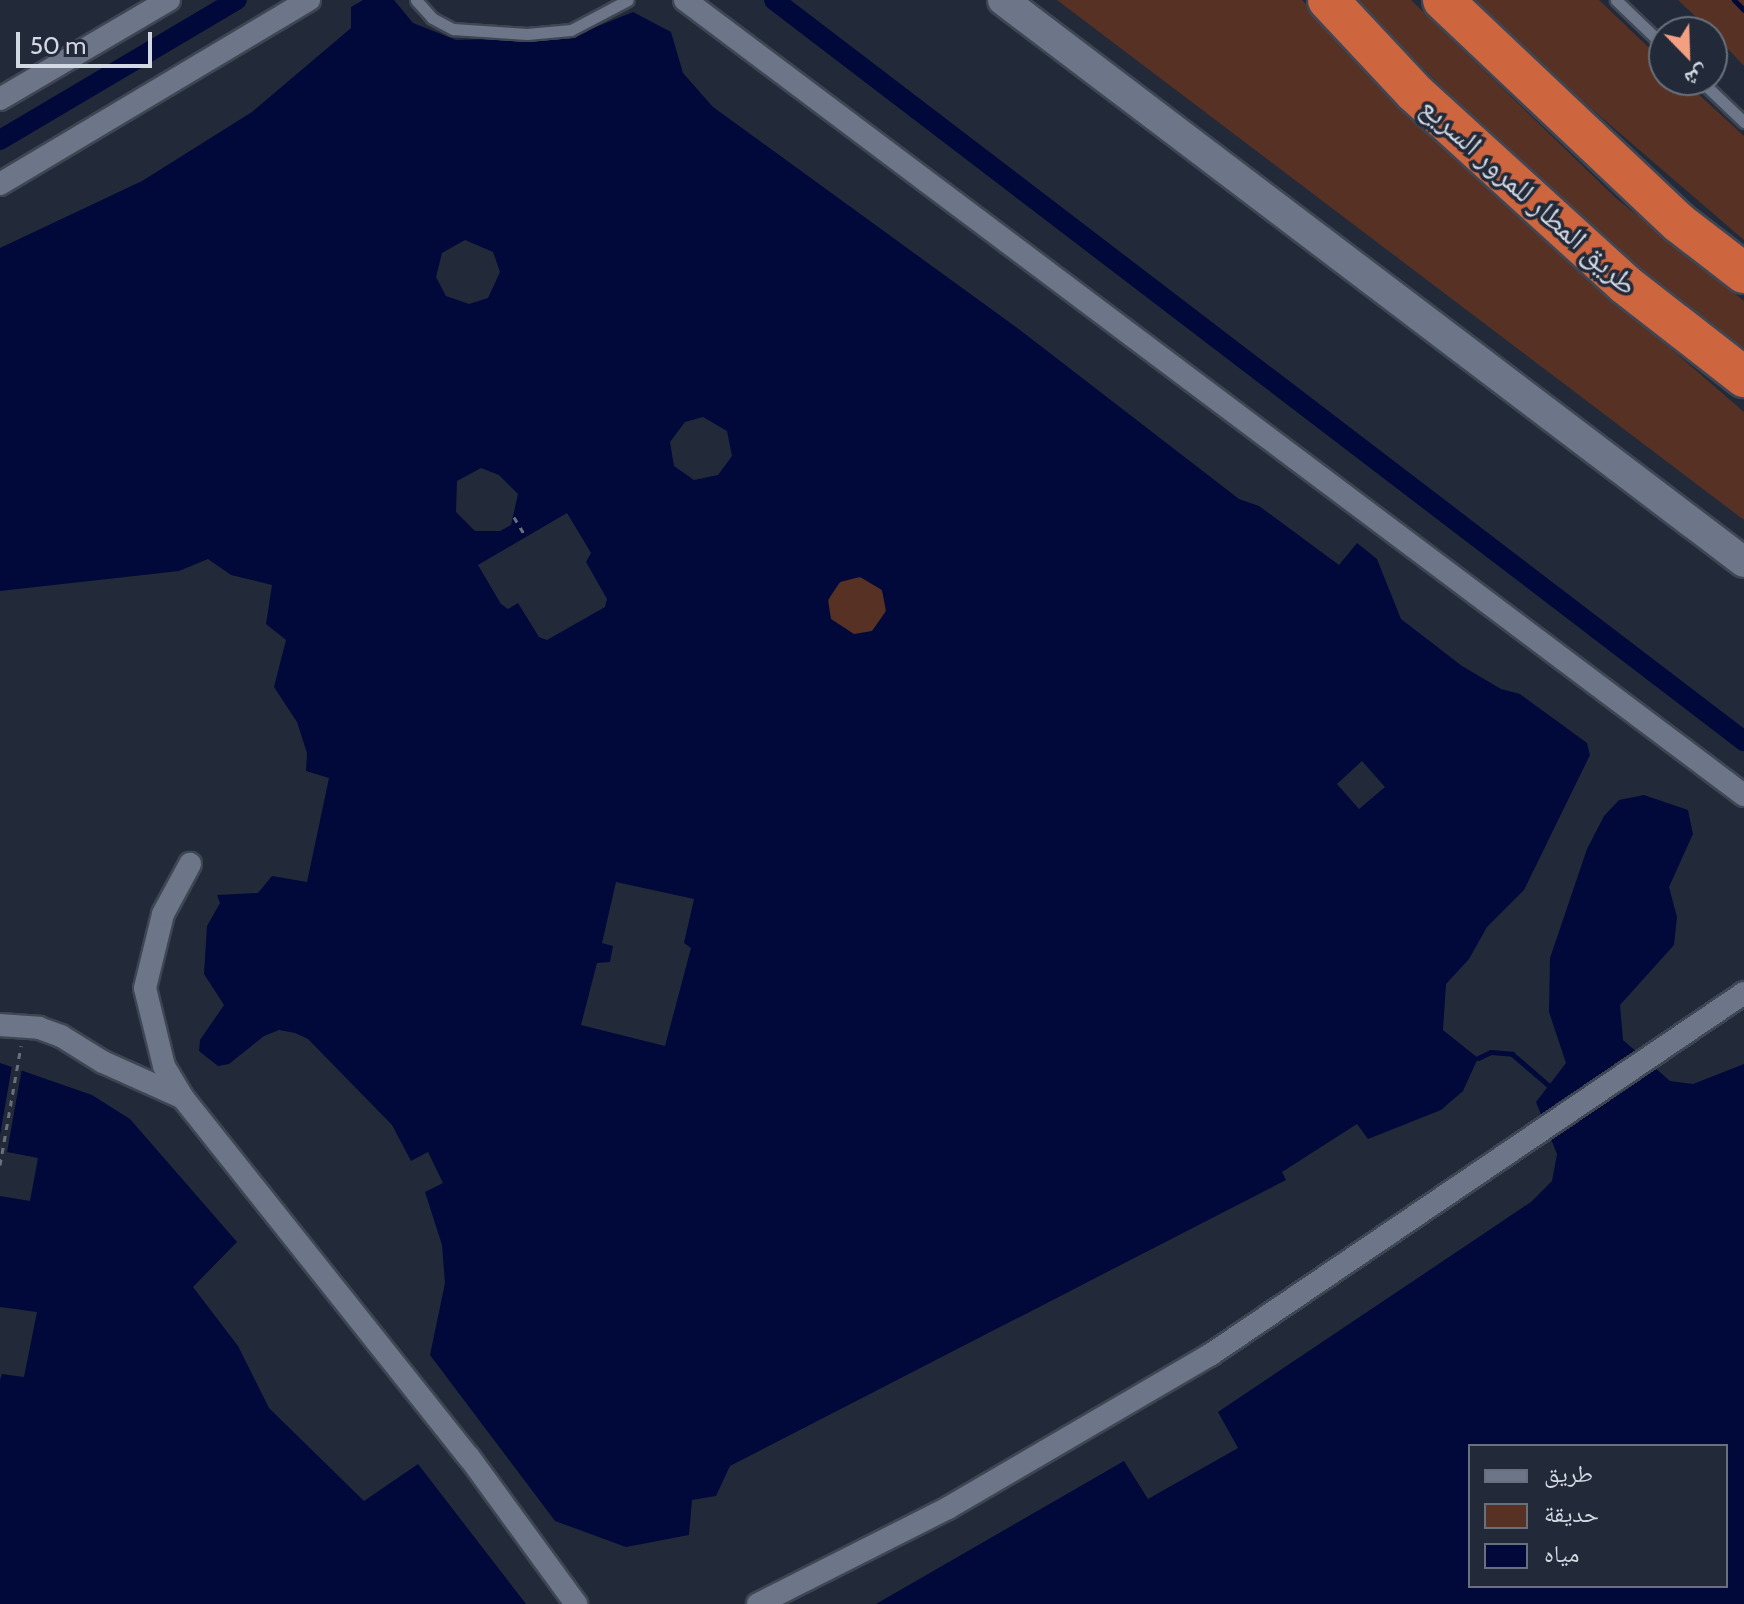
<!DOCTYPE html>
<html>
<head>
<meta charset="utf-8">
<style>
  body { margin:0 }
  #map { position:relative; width:1744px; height:1604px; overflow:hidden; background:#222a39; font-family:Cabin,"Noto Naskh Arabic",sans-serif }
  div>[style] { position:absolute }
  .green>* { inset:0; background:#563124 }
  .round { border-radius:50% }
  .water>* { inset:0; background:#00093a }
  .pier>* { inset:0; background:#222a39 }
  .stream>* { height:5px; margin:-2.5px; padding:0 2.5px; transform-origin:2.5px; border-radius:2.5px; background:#00093a }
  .canal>* { height:20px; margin:-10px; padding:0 10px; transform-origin:10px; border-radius:10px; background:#00093a }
  .path>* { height:3px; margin-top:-1.5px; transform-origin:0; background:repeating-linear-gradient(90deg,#68707d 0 6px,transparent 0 12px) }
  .roads { filter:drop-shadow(2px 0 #3f4653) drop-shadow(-2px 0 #3f4653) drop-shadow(0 2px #3f4653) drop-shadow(0 -2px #3f4653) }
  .lane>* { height:11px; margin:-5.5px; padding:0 5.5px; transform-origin:5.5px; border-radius:5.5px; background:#6c7688 }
  .street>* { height:22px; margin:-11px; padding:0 11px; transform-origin:11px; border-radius:11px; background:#6c7688 }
  .secondary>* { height:30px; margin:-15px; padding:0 15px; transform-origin:15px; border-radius:15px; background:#6c7688 }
  .highway>* { height:40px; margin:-20px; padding:0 20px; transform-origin:20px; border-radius:20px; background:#cd653e }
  span { translate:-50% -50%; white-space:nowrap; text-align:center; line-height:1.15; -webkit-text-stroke:7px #222a39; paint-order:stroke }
  .street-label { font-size:30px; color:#d3d9e3 }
  .legend { position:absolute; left:1468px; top:1444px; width:260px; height:144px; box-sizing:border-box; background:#222a39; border:2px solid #69707d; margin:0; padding:10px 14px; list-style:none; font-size:24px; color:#d3d9e3 }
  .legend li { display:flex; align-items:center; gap:16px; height:40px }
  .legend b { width:40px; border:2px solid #69707d }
  .north { position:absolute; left:1648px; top:16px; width:80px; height:80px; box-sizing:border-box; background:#222a39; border:2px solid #69707d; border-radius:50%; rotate:157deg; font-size:22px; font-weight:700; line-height:32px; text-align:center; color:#d3d9e3 }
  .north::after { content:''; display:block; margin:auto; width:28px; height:36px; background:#f3a082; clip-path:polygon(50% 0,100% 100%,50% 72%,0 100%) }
  .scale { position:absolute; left:16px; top:32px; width:136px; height:36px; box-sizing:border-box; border:4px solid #d3d9e3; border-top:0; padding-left:10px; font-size:24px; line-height:28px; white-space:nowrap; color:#d3d9e3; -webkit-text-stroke:6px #222a39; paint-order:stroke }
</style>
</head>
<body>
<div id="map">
  <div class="green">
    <i style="clip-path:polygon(1057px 0,1302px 0,1490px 192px,1744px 412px,1744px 520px)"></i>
    <i style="clip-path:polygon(1355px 0,1411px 0,1617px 199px,1744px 301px,1744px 358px,1545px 190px)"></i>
    <i style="clip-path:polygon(1474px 0,1599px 0,1664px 62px,1664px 80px,1683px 80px,1744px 136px,1744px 240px,1530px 56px)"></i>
    <i style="clip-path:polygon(1678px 0,1744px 0,1744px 66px,1712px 32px)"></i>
    <i class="round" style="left:828px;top:577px;width:58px;height:58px"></i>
  </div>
  <div class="water">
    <i style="clip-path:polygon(evenodd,363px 0,394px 0,413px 23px,456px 40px,571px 37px,633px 12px,671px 32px,683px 73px,713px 107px,1020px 330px,1239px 499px,1259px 506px,1339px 565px,1357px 543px,1377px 559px,1401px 619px,1462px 666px,1501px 689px,1520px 694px,1587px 743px,1590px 755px,1524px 890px,1487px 927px,1469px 959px,1446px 984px,1443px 1030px,1478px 1058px,1463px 1091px,1441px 1110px,1368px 1139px,1357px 1124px,1282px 1172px,1286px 1180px,730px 1466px,716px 1496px,692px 1500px,689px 1535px,626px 1547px,555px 1521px,430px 1355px,445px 1283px,442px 1245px,425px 1192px,443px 1183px,428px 1152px,411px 1161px,392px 1125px,308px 1039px,295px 1033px,279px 1030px,264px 1036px,229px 1064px,218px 1066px,199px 1051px,200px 1040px,224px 1005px,204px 974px,207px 926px,220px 903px,217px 895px,258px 893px,272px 876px,307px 882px,329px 778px,306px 771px,307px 753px,297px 722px,274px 687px,286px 640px,266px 624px,272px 585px,231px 575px,208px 559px,179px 571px,0 591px,0 248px,142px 181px,252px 112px,351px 28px,351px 7px,363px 0,465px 240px,493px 252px,500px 272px,488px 298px,469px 304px,446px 296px,436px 277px,442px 253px,465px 240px,363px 0,703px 417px,727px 431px,732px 456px,718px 475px,694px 480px,674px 466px,670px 442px,685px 422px,703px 417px,363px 0,481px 468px,499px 475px,518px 494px,511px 525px,500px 531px,475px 531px,456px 512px,457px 481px,481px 468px,363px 0,567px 513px,591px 553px,586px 562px,607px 599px,605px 607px,547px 640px,539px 637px,518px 603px,508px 609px,501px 604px,478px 565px,567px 513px,363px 0,860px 577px,882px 590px,886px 611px,872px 631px,854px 634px,831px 619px,828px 600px,840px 582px,860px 577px,363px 0,1362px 761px,1385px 787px,1359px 809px,1337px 784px,1362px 761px,363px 0,616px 882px,694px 899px,684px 943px,691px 948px,665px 1046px,581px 1025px,597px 963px,610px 962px,613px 946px,602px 943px,616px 882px)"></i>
    <i style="clip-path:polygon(evenodd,1644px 795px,1688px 810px,1693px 834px,1669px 887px,1677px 917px,1674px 945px,1620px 1005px,1623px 1040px,1670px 1081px,1693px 1084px,1744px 1064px,1744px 1604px,876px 1604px,1124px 1461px,1148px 1499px,1238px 1448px,1218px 1412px,1531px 1202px,1552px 1181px,1557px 1154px,1536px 1102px,1566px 1063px,1549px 1012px,1550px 958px,1587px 849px,1604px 816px,1619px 800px,1644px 795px,1470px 1446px,1726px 1446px,1726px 1586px,1470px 1586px,1470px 1446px)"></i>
    <i style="clip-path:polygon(0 1063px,92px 1095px,130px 1119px,237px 1242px,193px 1287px,238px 1346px,269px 1408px,364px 1501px,418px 1464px,526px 1604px,0 1604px)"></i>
  </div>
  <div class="pier">
    <i style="clip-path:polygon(12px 1066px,22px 1068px,7px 1152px,38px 1158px,30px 1201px,0 1196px,0 1135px)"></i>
    <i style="clip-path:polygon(0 1307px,37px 1312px,24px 1377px,2px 1374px,0 1380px)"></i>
  </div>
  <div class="stream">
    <i style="left:1734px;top:0;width:14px;rotate:45deg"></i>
    <i style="left:1478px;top:1058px;width:14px;rotate:-25deg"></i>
    <i style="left:1491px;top:1052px;width:21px;rotate:5deg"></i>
    <i style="left:1512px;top:1054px;width:48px;rotate:40.7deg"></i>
  </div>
  <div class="canal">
    <i style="left:774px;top:0;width:1221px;rotate:37.38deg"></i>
    <i style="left:0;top:140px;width:275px;rotate:-30.6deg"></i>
  </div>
  <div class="path">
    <i style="left:514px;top:517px;width:23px;rotate:59deg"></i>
    <i style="left:0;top:1165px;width:121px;rotate:-80deg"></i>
  </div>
  <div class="roads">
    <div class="lane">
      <i style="left:416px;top:0;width:24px;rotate:48deg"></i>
      <i style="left:432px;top:18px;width:24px;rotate:28deg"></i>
      <i style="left:453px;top:29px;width:74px;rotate:3.9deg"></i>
      <i style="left:527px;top:34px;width:44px;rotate:-5.2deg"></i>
      <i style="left:571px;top:30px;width:64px;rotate:-27.8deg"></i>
      <i style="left:1616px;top:0;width:66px;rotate:43.8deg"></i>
      <i style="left:1700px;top:80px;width:61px;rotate:43.7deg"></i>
    </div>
    <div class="street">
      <i style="left:685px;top:0;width:1324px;rotate:36.9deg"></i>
      <i style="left:0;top:99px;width:196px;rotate:-30.4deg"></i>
      <i style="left:0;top:184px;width:360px;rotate:-30.8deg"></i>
      <i style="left:0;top:1025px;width:39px;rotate:4deg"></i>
      <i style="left:39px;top:1028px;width:23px;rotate:20deg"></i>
      <i style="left:61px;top:1036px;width:49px;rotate:31.8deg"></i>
      <i style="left:103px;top:1062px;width:88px;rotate:24.2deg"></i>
      <i style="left:183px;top:1098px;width:459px;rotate:51.5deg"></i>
      <i style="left:469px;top:1457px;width:182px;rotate:53.9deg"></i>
      <i style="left:183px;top:1098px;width:37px;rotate:-121deg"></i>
      <i style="left:164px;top:1066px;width:80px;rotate:-103.7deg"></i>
      <i style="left:145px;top:988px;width:76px;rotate:-76.3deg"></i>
      <i style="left:163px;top:914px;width:57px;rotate:-61.6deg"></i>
      <i style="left:758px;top:1604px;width:213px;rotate:-26.8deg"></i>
      <i style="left:948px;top:1508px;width:303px;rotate:-30.3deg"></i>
      <i style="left:1210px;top:1355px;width:645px;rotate:-34.13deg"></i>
    </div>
    <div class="secondary">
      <i style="left:1003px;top:0;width:930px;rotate:37.18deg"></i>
    </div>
    <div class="highway">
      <i style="left:1328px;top:0;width:127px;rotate:46.9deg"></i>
      <i style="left:1415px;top:93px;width:285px;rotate:42.3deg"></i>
      <i style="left:1626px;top:285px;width:150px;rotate:37.9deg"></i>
      <i style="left:1443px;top:0;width:325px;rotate:43.4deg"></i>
      <i style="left:1679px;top:223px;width:82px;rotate:37.6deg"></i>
    </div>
  </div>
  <div class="street-label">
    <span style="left:1529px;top:196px;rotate:42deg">طريق المطار للمرور السريع</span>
  </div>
  <ul class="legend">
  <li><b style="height:10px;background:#6c7688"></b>طريق</li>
  <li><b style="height:22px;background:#563124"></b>حديقة</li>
  <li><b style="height:22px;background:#00093a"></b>مياه</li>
  </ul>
  <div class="north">ش</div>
  <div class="scale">50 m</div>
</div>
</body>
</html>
